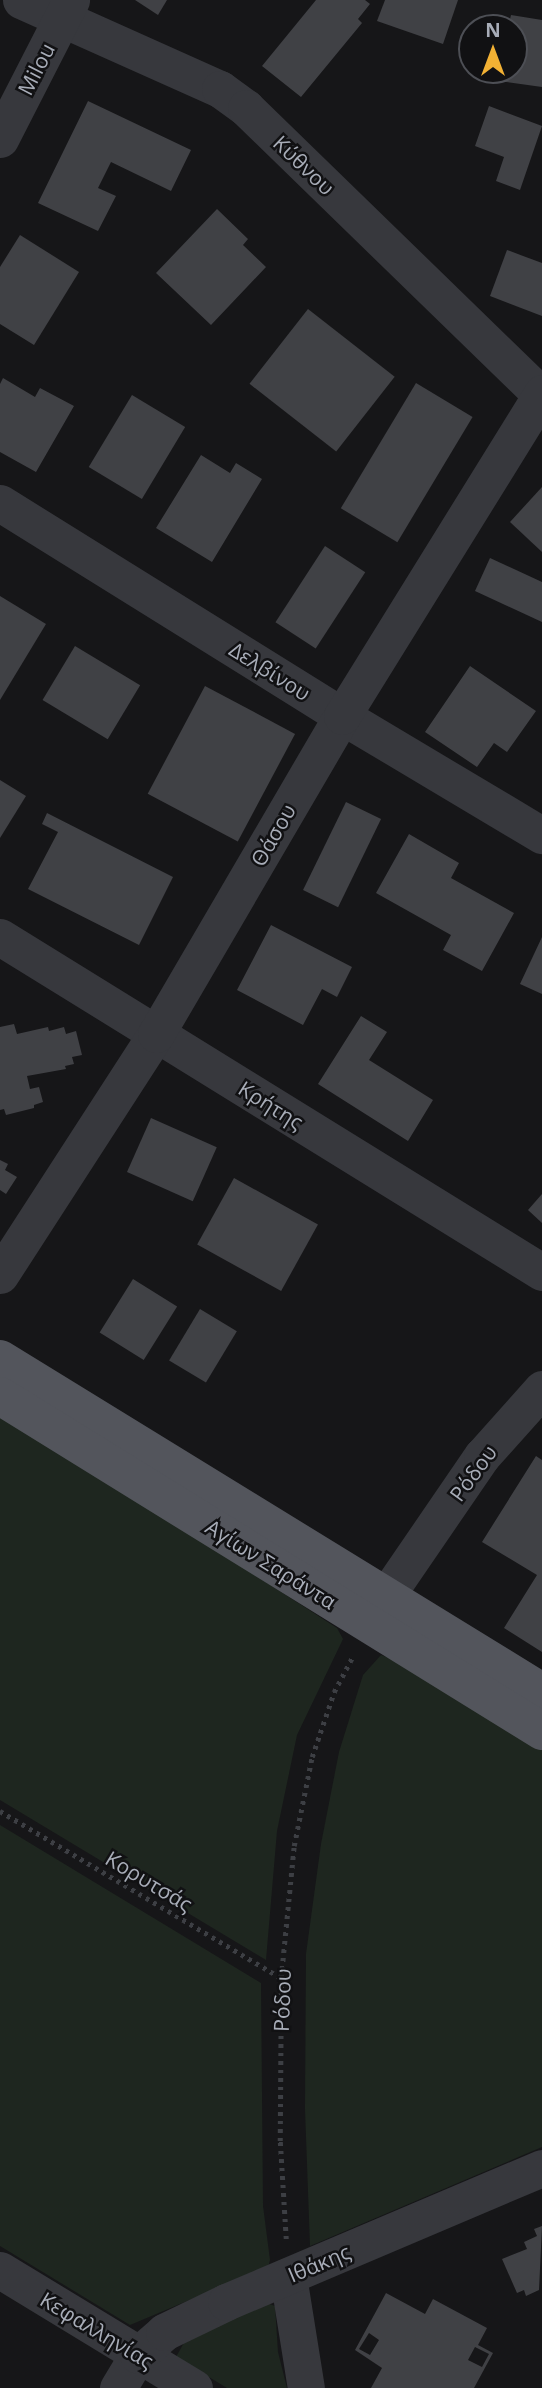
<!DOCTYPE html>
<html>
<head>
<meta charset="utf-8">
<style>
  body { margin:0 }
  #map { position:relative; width:542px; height:2388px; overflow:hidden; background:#161618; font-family:"Open Sans",sans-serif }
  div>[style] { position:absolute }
  .green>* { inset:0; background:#1e261f }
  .building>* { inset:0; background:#404145; transform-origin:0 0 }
  .path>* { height:4.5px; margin-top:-2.25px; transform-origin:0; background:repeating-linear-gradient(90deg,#3d3f44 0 3.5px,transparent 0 8.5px) }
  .minor>* { height:37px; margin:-18.5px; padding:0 18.5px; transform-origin:18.5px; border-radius:18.5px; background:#37383d }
  .major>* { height:38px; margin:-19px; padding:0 19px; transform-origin:19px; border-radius:19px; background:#53555c }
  span { translate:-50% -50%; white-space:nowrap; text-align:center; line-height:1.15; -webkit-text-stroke:5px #111113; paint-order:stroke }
  .street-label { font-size:21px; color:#a8adb8 }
  .north { position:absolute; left:458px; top:14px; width:70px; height:70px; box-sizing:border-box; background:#111113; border:2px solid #4d4f55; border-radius:50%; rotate:0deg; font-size:19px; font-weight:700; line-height:28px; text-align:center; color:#a8adb8 }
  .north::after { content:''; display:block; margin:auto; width:24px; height:32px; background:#f2b134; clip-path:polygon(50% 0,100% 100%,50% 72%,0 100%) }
</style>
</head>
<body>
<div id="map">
  <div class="green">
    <i style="clip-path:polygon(0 1411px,337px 1628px,343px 1639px,297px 1735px,277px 1831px,266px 1960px,0 1800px)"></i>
    <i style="clip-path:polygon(381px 1655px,405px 1664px,542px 1750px,542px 2147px,310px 2246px,305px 2109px,306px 1954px,321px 1844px,339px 1752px,363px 1675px)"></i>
    <i style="clip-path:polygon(0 1825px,261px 1983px,263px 2206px,270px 2260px,268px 2267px,130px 2325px,0 2246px)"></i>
    <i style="clip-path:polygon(267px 2303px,275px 2306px,278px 2352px,287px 2388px,227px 2388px,176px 2357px,186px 2339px)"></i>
  </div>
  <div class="building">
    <i style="clip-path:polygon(135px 0,167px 0,158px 15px)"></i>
    <i style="clip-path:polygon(316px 0,365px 0,370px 4px,358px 19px,362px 23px,301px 97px,262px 66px)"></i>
    <i style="clip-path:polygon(385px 0,458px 0,443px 44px,377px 21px)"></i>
    <i style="clip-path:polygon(511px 15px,542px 20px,542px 87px,500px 81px,502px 70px,514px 70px,514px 28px,508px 28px)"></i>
    <i style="clip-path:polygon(88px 101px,191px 150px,171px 191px,111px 162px,98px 188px,116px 196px,98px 231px,38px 203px)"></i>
    <i style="clip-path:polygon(489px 106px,542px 126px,520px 190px,496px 181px,504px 157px,475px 146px)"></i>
    <i style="clip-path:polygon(217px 209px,248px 239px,243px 245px,266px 267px,211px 325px,156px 273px)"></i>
    <i style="clip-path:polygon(20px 235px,79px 272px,34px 345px,0 324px,0 267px)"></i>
    <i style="clip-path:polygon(507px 250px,542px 263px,542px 316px,490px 296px)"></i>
    <i style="left:308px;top:309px;width:110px;height:95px;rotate:38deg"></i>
    <i style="clip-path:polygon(3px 378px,35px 397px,40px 388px,74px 406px,36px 472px,0 452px,0 384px)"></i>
    <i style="left:416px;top:383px;width:66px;height:146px;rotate:31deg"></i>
    <i style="left:132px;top:395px;width:62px;height:84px;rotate:31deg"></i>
    <i style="clip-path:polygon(201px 455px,230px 473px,236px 463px,262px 479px,212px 562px,156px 528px)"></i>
    <i style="clip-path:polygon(542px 487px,542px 552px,510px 522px)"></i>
    <i style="left:325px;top:546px;width:48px;height:91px;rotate:33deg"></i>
    <i style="clip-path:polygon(490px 558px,542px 582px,542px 622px,475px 591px)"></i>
    <i style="clip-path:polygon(0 596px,46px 624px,0 700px)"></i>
    <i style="left:75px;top:646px;width:76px;height:63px;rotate:31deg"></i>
    <i style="clip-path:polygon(470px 666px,536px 711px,507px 752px,494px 743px,477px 767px,425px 732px)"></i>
    <i style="left:205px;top:686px;width:102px;height:122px;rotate:28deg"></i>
    <i style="clip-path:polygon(0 780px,26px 796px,0 838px)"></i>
    <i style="left:346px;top:802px;width:39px;height:98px;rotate:26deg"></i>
    <i style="clip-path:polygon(47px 813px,173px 877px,139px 945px,28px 889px,58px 832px,42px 824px)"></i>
    <i style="clip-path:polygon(409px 834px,459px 863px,451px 878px,514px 913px,482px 971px,443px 950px,451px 935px,376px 893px)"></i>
    <i style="clip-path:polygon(271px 925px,352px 967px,337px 997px,322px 989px,303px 1025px,237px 990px)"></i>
    <i style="clip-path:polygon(542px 937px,542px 994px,520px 984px)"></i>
    <i style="clip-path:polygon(361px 1016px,387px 1032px,369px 1060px,433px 1100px,408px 1141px,318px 1084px)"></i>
    <i style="clip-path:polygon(14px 1024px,17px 1034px,48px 1027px,49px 1031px,64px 1027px,66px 1034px,76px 1031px,82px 1055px,72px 1057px,74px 1064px,65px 1066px,66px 1069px,27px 1076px,30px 1089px,39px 1087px,43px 1102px,34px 1105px,34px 1108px,6px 1115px,4px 1109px,0 1110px,0 1027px)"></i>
    <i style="left:151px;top:1118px;width:72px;height:59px;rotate:24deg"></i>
    <i style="clip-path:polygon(0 1160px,8px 1164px,5px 1170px,17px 1177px,6px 1194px,0 1190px)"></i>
    <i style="left:234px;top:1178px;width:96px;height:76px;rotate:29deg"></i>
    <i style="clip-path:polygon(542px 1194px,542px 1223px,528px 1210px)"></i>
    <i style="left:133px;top:1279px;width:52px;height:63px;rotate:32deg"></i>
    <i style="left:200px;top:1309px;width:43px;height:60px;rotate:31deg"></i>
    <i style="clip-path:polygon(536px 1456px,542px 1460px,542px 1652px,504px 1628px,537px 1575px,482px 1542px)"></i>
    <i style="clip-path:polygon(542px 2226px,539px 2290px,526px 2296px,524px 2290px,517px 2293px,502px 2259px,527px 2249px,524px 2242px,537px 2236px,534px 2229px)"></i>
    <i style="clip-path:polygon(evenodd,386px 2293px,425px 2314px,433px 2299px,487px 2328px,478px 2345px,493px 2353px,474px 2388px,371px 2388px,382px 2368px,355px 2350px,386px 2293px,369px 2333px,379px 2340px,370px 2355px,359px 2349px,369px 2333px,386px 2293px,475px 2347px,489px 2354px,482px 2367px,468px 2360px,475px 2347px)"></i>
  </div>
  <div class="path">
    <i style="left:0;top:1811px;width:327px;rotate:30.7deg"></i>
    <i style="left:286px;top:2239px;width:98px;rotate:-93.5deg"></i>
    <i style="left:280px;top:2141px;width:163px;rotate:-89.6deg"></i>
    <i style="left:281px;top:1978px;width:133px;rotate:-84.4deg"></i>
    <i style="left:294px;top:1846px;width:91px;rotate:-78.6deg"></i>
    <i style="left:312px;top:1757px;width:69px;rotate:-71.3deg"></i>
    <i style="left:334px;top:1692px;width:41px;rotate:-62.2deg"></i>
  </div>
  <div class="minor">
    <i style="left:21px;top:0;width:218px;rotate:24.1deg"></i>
    <i style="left:220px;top:89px;width:32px;rotate:36deg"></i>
    <i style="left:246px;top:108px;width:413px;rotate:44.2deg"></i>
    <i style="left:0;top:139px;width:156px;rotate:-62.9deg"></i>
    <i style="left:0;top:503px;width:403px;rotate:31.9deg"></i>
    <i style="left:342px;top:716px;width:233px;rotate:30.8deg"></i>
    <i style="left:0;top:937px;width:637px;rotate:31.72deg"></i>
    <i style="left:0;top:1275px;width:287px;rotate:-57.1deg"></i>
    <i style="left:156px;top:1034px;width:368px;rotate:-59.7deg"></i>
    <i style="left:342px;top:716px;width:380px;rotate:-58.2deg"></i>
    <i style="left:386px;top:1596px;width:170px;rotate:-55.6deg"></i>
    <i style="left:482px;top:1456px;width:90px;rotate:-48.2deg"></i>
    <i style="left:0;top:2270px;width:227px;rotate:31.3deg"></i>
    <i style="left:288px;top:2276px;width:113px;rotate:80.9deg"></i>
    <i style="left:118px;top:2388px;width:39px;rotate:-59deg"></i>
    <i style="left:138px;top:2355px;width:35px;rotate:-41deg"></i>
    <i style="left:164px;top:2332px;width:69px;rotate:-25.8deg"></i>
    <i style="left:226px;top:2302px;width:343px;rotate:-23deg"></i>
  </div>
  <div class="major">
    <i style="left:0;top:1359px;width:636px;rotate:31.57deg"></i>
    <i style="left:0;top:1396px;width:637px;rotate:31.72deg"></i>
  </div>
  <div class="street-label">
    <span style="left:36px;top:69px;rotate:-63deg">Milou</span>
    <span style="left:304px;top:165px;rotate:44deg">Κύθνου</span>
    <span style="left:270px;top:671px;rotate:32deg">Δελβίνου</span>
    <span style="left:273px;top:835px;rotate:-60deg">Θάσου</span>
    <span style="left:271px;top:1105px;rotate:32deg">Κρήτης</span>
    <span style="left:473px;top:1473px;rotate:-54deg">Ρόδου</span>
    <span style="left:271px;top:1564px;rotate:32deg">Αγίων Σαράντα</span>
    <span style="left:149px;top:1881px;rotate:31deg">Κορυτσάς</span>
    <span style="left:282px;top:2000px;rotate:-88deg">Ρόδου</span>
    <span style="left:319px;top:2263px;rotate:-23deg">Ιθάκης</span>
    <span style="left:97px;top:2330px;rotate:31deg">Κεφαλληνίας</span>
  </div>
  <div class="north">N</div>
</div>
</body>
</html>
